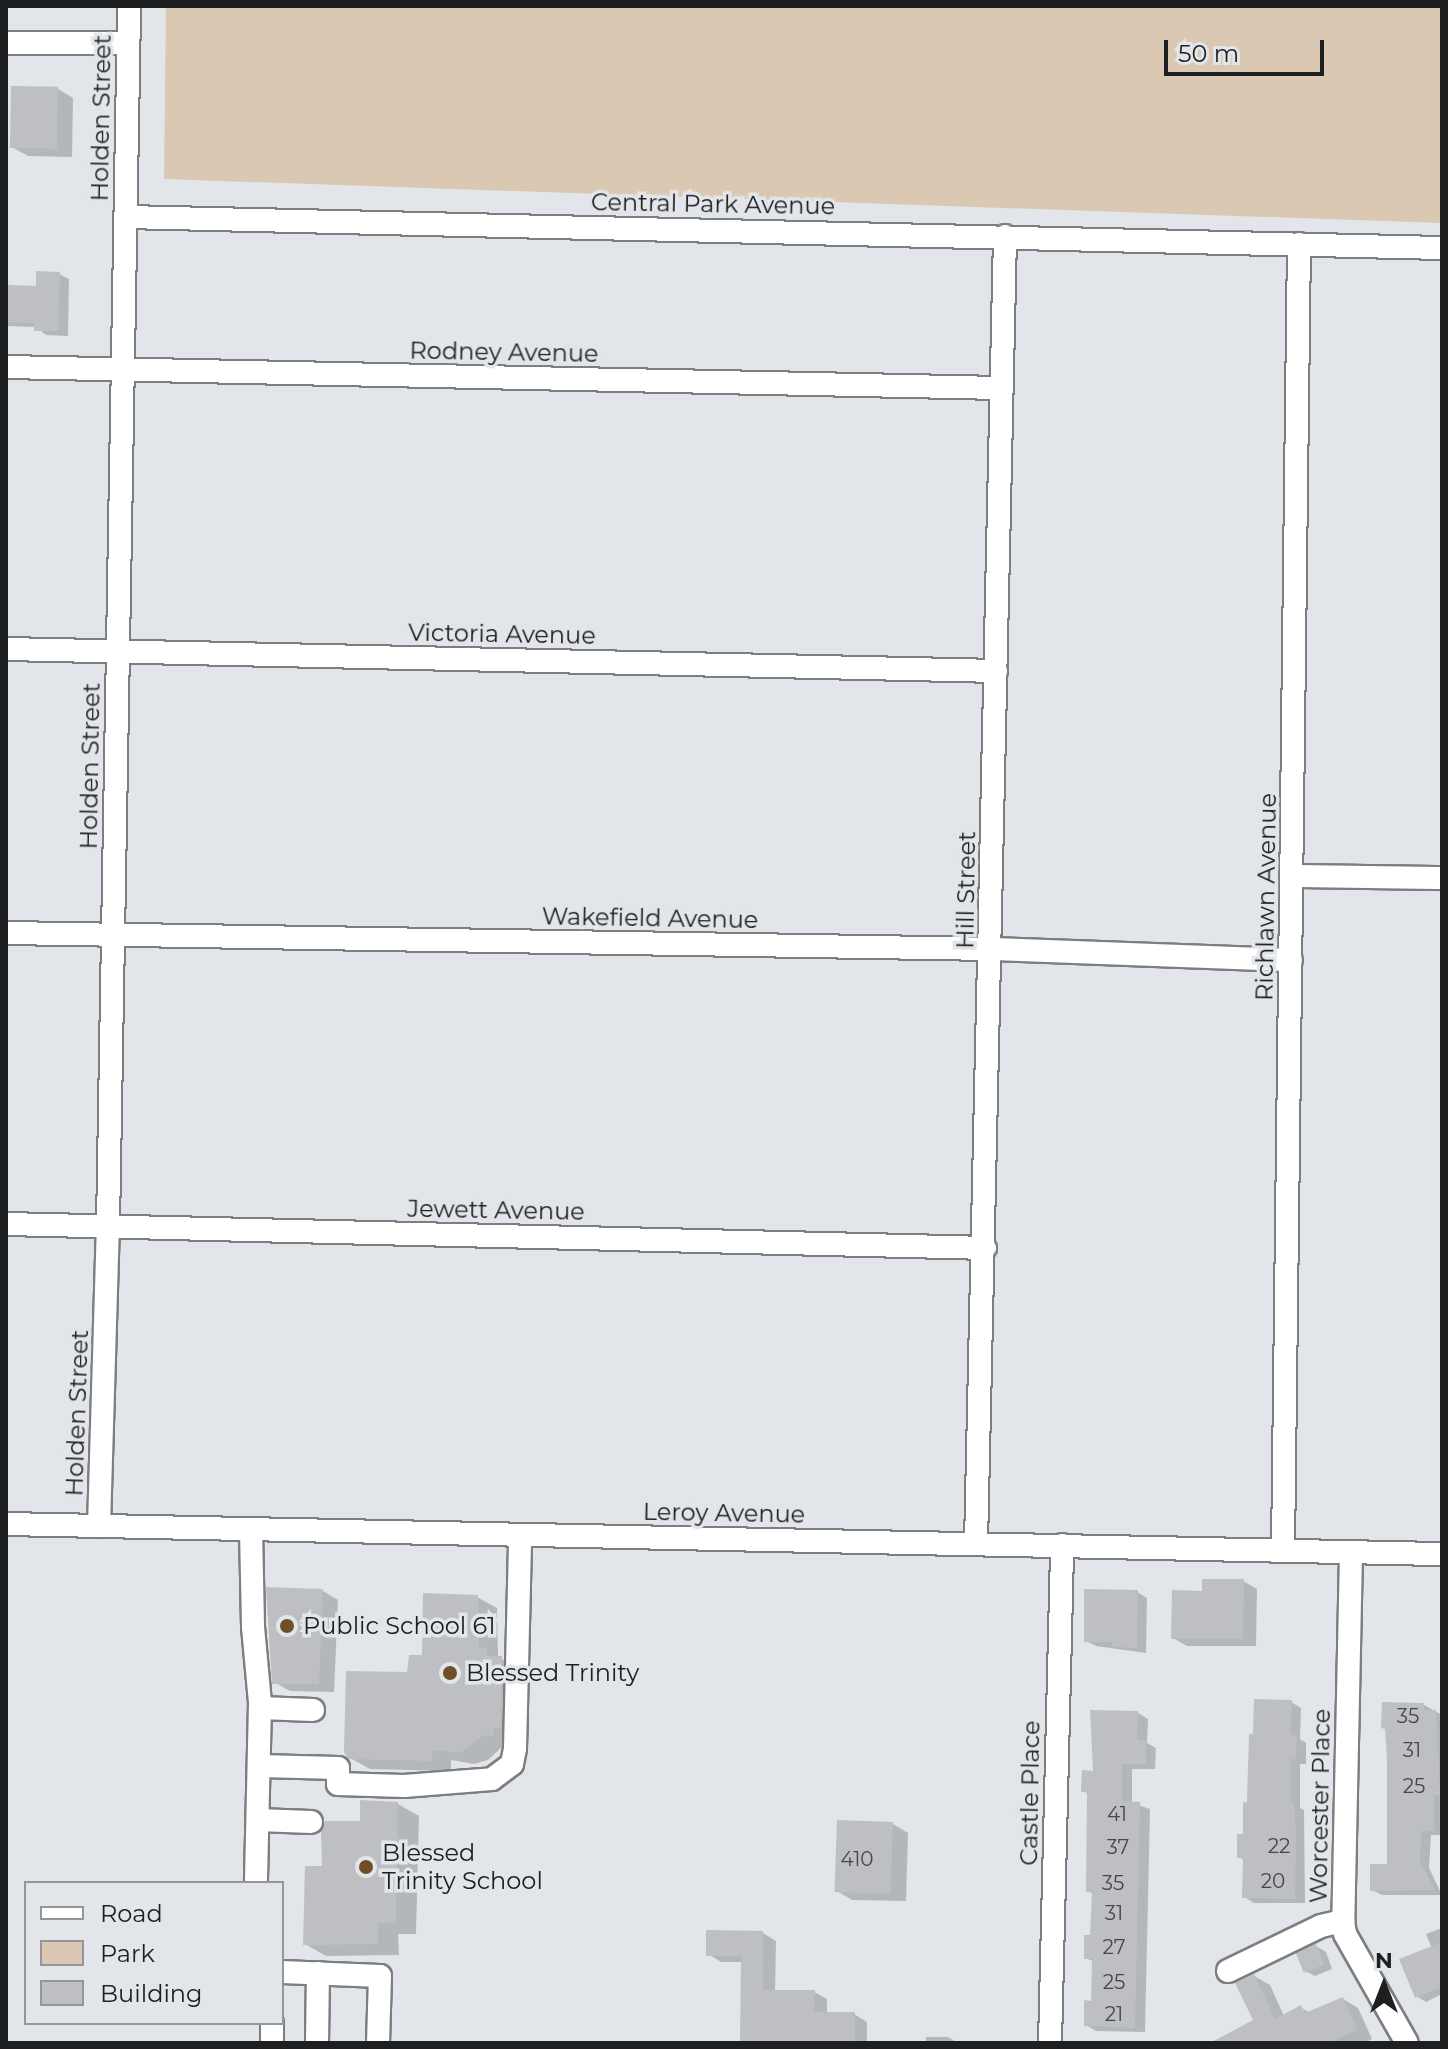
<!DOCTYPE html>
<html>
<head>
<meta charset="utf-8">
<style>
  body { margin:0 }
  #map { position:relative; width:1448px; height:2049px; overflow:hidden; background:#e2e5e9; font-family:Montserrat,sans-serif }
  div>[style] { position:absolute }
  .green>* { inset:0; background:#dbc8b3 }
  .shadow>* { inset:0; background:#0003 }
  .building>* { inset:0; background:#bdbfc3; transform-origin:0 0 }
  .roads { filter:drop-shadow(2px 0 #7c7e81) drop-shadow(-2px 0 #7c7e81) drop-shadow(0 2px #7c7e81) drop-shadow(0 -2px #7c7e81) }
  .minor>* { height:22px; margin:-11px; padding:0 11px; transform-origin:11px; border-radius:11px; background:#fff }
  .dots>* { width:22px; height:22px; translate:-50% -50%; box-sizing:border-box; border:4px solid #e2e5e9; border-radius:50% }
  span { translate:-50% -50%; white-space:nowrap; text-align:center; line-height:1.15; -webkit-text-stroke:7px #e2e5e9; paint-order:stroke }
  .number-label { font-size:20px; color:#46474a }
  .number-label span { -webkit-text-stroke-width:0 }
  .street-label { font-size:24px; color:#1e1f21 }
  .poi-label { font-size:24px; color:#1e1f21 }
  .left { translate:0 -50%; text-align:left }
  .frame { position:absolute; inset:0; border:8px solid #1e1f21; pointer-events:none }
  .legend { position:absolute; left:24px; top:1881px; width:260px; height:144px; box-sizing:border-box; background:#e2e5e9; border:2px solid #949699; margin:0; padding:10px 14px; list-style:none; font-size:24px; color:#1e1f21 }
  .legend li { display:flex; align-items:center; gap:16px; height:40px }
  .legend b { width:40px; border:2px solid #949699 }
  .north { position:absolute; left:1344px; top:1945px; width:80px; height:80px; -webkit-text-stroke:6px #e2e5e9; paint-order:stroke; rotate:0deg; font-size:22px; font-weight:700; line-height:32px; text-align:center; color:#1e1f21 }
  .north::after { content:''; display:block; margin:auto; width:28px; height:36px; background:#1e1f21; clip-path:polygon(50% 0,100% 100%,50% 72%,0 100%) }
  .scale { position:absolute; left:1164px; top:40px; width:160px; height:36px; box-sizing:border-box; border:4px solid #1e1f21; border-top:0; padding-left:10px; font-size:24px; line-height:28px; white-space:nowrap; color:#1e1f21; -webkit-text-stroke:6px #e2e5e9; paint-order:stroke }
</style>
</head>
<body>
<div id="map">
  <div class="green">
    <i style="clip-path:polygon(166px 6px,1442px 6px,1442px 223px,164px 179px)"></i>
  </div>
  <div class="shadow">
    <i style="clip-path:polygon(6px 6px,99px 6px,99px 7px)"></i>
    <i style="clip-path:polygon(58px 89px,73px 98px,72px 157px,28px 156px,12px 147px)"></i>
    <i style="clip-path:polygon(59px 274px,69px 279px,68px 336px,46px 335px,36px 327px,6px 326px,6px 281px,10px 287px,37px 288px)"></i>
    <i style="clip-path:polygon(1243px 1581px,1257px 1589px,1256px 1646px,1187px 1646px,1173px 1638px,1204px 1593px)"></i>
    <i style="clip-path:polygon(323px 1591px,338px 1600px,334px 1692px,290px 1691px,274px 1682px)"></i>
    <i style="clip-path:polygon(1137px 1592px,1147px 1598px,1146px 1653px,1096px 1646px,1086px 1641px)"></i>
    <i style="clip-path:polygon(477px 1597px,497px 1608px,498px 1657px,521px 1669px,504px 1745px,488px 1760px,474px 1764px,451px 1760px,451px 1771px,370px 1769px,350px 1758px,409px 1674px)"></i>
    <i style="clip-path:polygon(1291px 1702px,1301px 1708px,1300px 1739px,1306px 1743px,1306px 1764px,1300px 1764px,1300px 1808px,1304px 1810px,1305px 1903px,1254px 1903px,1244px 1897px,1245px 1861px,1239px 1857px,1249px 1804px,1255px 1736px)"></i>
    <i style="clip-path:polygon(1424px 1705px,1442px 1715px,1442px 1835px,1431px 1835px,1429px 1868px,1442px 1895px,1382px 1895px,1372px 1890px,1389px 1866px)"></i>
    <i style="clip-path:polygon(1138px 1713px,1148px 1719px,1147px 1743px,1156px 1748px,1155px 1769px,1132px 1769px,1132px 1803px,1150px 1809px,1145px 2032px,1096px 2031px,1086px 2025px,1093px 2003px,1094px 1962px,1086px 1958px,1092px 1937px,1093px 1894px,1088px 1891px,1089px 1794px,1083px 1791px)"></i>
    <i style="clip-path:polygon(398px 1804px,419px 1816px,416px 1934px,398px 1934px,399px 1955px,326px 1956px,305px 1944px,324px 1868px,362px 1823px)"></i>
    <i style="clip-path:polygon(893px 1824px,908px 1833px,906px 1901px,852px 1900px,837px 1891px)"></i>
    <i style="clip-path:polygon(1442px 1928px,1442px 1994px,1426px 2002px,1416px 1996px,1432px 1948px,1426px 1934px)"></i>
    <i style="clip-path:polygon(763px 1933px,776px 1941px,775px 1992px,814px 1992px,827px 1999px,827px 2014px,854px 2014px,867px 2022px,867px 2043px,742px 2043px,743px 1962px,721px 1962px,708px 1954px)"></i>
    <i style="clip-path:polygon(1316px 1946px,1326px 1952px,1332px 1969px,1315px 1976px,1305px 1971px)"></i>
    <i style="clip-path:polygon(1254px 1976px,1270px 1985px,1284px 2016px,1300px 2007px,1310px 2013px,1343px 1999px,1358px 2008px,1372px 2039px,1364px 2043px,1217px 2043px,1255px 2021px)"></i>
    <i style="clip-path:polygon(926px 2037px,948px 2037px,958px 2043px,926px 2043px)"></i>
  </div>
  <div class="building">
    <i style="left:11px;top:86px;width:47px;height:62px;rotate:1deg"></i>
    <i style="clip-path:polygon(36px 271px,60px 272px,58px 331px,34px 331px,34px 323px,6px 322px,6px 285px,36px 286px)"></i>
    <i style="clip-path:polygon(1202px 1579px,1244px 1579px,1243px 1639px,1171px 1639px,1172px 1590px,1202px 1591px)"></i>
    <i style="clip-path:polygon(266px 1587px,323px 1589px,319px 1684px,272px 1684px)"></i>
    <i style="clip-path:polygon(1084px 1589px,1138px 1590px,1137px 1648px,1112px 1647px,1112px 1642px,1084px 1642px)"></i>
    <i style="clip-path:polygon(423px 1593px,478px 1595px,479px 1647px,487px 1648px,487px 1656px,502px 1656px,501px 1728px,494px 1728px,494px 1736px,484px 1735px,460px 1753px,433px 1750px,432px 1761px,348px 1759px,344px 1752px,346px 1671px,407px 1672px,409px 1655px,422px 1655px)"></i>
    <i style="clip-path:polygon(1254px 1699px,1292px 1700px,1291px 1735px,1297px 1735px,1296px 1759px,1291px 1759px,1290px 1802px,1294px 1803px,1296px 1835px,1295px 1899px,1242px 1898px,1243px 1858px,1237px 1858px,1237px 1834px,1243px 1834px,1243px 1802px,1247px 1802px,1249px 1734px,1253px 1734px)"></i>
    <i style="clip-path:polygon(1382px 1702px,1424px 1703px,1424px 1710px,1436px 1710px,1440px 1795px,1434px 1795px,1434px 1831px,1421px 1831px,1420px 1862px,1435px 1890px,1370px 1891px,1370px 1864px,1387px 1864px,1387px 1760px,1385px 1729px,1381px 1728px)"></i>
    <i style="clip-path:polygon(1090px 1710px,1138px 1711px,1137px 1740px,1146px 1740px,1146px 1764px,1122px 1764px,1122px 1801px,1140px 1802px,1135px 2028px,1084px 2026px,1084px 2000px,1091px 2001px,1092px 1959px,1084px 1959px,1084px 1935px,1090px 1935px,1092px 1892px,1086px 1892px,1087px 1792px,1081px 1792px,1082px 1770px,1093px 1771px)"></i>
    <i style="clip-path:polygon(360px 1800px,398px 1802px,396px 1923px,378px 1923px,378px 1944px,303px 1945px,305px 1866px,322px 1866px,321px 1832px,325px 1821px,360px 1821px)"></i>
    <i style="left:837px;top:1820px;width:56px;height:72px;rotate:2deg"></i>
    <i style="clip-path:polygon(706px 1930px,763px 1931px,763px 1990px,815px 1990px,814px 2012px,855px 2012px,855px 2043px,740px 2043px,741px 1956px,706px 1956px)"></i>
    <i style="clip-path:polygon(1442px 1942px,1442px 1987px,1415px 1998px,1399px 1959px)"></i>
    <i style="left:1316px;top:1944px;width:22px;height:22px;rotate:68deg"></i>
    <i style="clip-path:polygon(1254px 1974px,1275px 2019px,1301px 2005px,1305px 2013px,1343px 1997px,1357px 2030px,1328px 2043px,1210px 2043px,1253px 2020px,1235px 1983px)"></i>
  </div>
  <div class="roads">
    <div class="minor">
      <i style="left:6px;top:43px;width:122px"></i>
      <i style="left:126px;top:217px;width:1316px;rotate:1.35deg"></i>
      <i style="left:6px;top:367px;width:996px;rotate:1.21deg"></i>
      <i style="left:6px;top:649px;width:990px;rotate:1.27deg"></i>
      <i style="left:1292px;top:876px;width:150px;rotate:0.8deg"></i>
      <i style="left:6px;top:933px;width:985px;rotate:0.93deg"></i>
      <i style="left:991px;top:949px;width:300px;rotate:2.1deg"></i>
      <i style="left:6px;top:1224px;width:979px;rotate:1.4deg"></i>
      <i style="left:6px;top:1524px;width:1436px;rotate:1.2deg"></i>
      <i style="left:99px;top:1526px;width:300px;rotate:-88.3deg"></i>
      <i style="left:108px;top:1226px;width:1220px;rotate:-89.01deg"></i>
      <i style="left:251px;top:1530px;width:97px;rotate:88.8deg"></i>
      <i style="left:253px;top:1627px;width:76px;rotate:84.7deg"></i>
      <i style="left:260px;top:1703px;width:180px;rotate:91.3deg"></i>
      <i style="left:976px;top:1544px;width:1308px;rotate:-88.73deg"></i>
      <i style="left:1283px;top:1551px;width:1307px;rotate:-89.3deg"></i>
      <i style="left:1351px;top:1553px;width:368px;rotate:91.2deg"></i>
      <i style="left:1343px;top:1921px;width:13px;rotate:81deg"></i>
      <i style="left:1345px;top:1934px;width:125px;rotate:60.4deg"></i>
      <i style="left:260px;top:1708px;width:53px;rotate:2.2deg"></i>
      <i style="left:260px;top:1766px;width:78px;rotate:1.5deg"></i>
      <i style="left:338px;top:1768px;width:16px;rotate:90deg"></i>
      <i style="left:338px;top:1784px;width:66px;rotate:1.7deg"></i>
      <i style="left:404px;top:1786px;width:88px;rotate:-4.5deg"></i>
      <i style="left:492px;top:1779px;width:25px;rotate:-37deg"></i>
      <i style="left:512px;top:1764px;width:16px;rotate:-79deg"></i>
      <i style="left:515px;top:1748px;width:212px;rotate:-88.6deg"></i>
      <i style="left:258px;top:1820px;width:53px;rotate:2.2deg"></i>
      <i style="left:1228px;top:1971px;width:103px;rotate:-25.8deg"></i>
      <i style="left:1321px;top:1926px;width:23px;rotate:-13deg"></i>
      <i style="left:282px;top:1972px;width:98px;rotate:2.3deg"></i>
      <i style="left:380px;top:1976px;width:67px;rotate:91.7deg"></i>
      <i style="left:272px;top:2043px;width:20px;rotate:-90deg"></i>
      <i style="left:317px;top:2043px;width:70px;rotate:-89.2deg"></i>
      <i style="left:1050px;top:2043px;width:498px;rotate:-88.6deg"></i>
    </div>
  </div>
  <div class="dots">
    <i style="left:287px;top:1626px;background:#6f4f25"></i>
    <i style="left:450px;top:1673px;background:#6f4f25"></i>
    <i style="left:366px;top:1867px;background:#6f4f25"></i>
  </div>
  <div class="number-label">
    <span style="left:1408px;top:1716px">35</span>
    <span style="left:1412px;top:1750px">31</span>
    <span style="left:1414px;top:1786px">25</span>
    <span style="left:1117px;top:1814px">41</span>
    <span style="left:1279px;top:1846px">22</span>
    <span style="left:1118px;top:1847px">37</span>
    <span style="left:857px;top:1859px">410</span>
    <span style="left:1273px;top:1881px">20</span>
    <span style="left:1113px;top:1883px">35</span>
    <span style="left:1114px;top:1913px">31</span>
    <span style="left:1114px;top:1947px">27</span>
    <span style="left:1114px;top:1982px">25</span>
    <span style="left:1114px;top:2014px">21</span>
  </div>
  <div class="street-label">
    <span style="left:101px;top:118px;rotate:-89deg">Holden Street</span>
    <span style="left:713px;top:204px;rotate:1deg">Central Park Avenue</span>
    <span style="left:504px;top:352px;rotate:1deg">Rodney Avenue</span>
    <span style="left:502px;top:634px;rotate:1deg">Victoria Avenue</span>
    <span style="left:90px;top:766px;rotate:-89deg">Holden Street</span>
    <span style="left:966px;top:890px;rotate:-89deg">Hill Street</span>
    <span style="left:1266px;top:897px;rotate:-89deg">Richlawn Avenue</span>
    <span style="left:650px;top:918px;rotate:1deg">Wakefield Avenue</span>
    <span style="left:496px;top:1210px;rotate:1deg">Jewett Avenue</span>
    <span style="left:77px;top:1413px;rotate:-88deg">Holden Street</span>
    <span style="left:724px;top:1513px;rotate:1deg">Leroy Avenue</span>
    <span style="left:1030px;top:1793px;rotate:-89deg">Castle Place</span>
    <span style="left:1320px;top:1806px;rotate:-89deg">Worcester Place</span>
  </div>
  <div class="poi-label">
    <span class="left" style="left:303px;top:1626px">Public School 61</span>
    <span class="left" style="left:466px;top:1673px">Blessed Trinity</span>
    <span class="left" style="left:382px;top:1867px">Blessed<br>Trinity School</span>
  </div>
  <div class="frame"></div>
  <ul class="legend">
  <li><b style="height:10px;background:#fff"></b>Road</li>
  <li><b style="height:22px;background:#dbc8b3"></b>Park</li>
  <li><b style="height:22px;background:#bdbfc3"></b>Building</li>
  </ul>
  <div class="north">N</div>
  <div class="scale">50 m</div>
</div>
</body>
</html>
